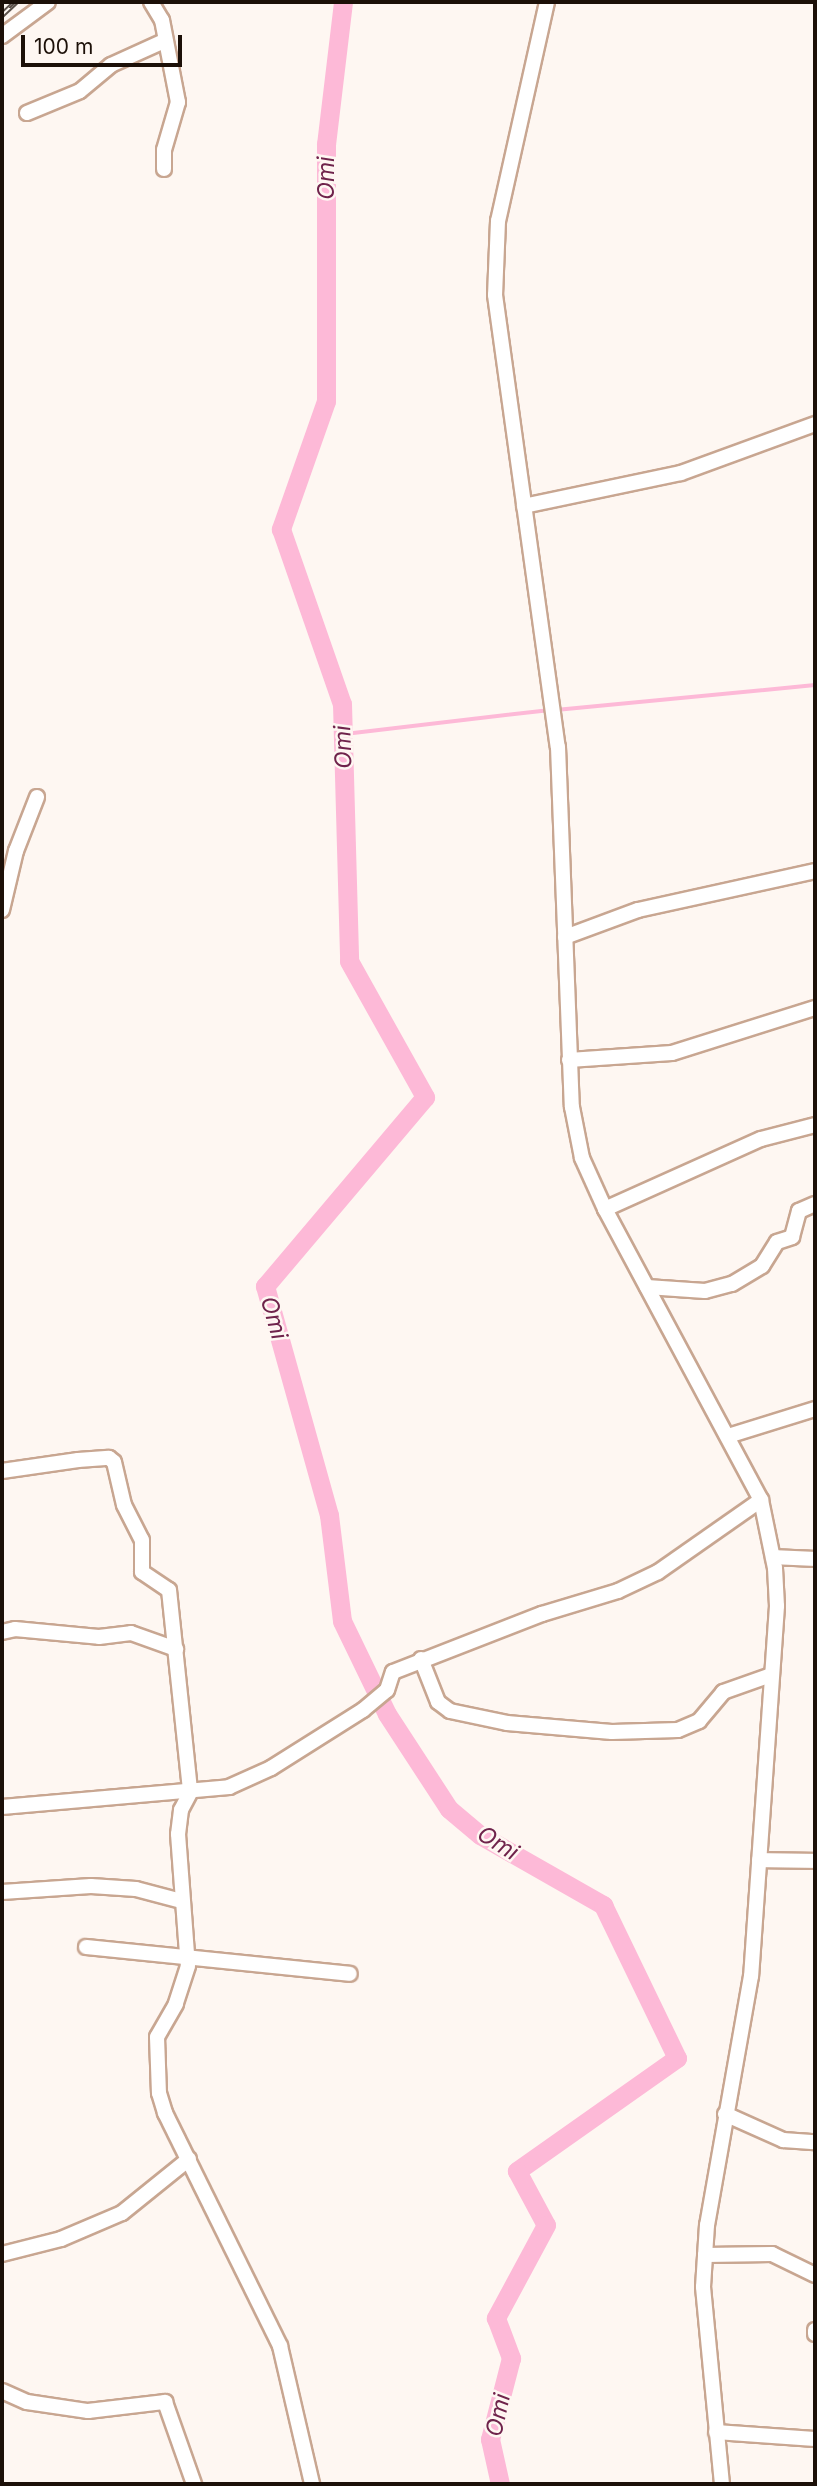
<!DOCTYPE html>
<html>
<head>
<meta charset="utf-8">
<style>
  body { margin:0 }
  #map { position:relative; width:817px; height:2486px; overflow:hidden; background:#fef7f2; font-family:Inter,sans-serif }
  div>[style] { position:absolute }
  .stream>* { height:3.5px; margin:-1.75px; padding:0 1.75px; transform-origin:1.75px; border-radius:1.75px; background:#fdb9d7 }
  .river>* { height:19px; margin:-9.5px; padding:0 9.5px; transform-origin:9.5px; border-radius:9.5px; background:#fdb9d7 }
  .roads { filter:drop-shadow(2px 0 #c8a691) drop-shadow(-2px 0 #c8a691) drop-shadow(0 2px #c8a691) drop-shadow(0 -2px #c8a691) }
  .minor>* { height:14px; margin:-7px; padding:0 7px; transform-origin:7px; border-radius:7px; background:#fff }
  .rail>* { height:6px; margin-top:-3px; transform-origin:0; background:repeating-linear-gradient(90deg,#fef7f2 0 10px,#5c514a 0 20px); box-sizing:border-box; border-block:2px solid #5c514a }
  span { translate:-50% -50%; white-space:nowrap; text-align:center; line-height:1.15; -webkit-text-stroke:5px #fef7f2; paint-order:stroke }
  .water-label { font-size:23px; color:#6f234b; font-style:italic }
  .frame { position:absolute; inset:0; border:4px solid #1c1008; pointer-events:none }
  .scale { position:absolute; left:21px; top:35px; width:161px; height:32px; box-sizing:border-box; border:4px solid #1c1008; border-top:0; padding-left:9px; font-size:21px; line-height:24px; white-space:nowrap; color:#1c1008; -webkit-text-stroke:5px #fef7f2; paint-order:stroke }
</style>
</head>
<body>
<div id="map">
  <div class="stream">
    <i style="left:556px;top:710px;width:260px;rotate:-5.5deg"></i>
    <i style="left:345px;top:734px;width:204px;rotate:-6.7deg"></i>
  </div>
  <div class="river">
    <i style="left:343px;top:2px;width:143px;rotate:96.8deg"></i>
    <i style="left:326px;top:144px;width:257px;rotate:90deg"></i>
    <i style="left:326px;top:401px;width:136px;rotate:109.4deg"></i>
    <i style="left:281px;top:529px;width:185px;rotate:70.8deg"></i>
    <i style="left:342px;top:704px;width:257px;rotate:88.4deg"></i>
    <i style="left:349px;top:961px;width:156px;rotate:60.8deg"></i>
    <i style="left:425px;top:1097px;width:248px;rotate:130.2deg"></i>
    <i style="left:265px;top:1286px;width:238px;rotate:74.4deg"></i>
    <i style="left:329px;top:1515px;width:107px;rotate:83deg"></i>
    <i style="left:342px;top:1621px;width:103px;rotate:64.2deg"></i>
    <i style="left:387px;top:1714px;width:113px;rotate:56.9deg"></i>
    <i style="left:449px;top:1809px;width:40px;rotate:40deg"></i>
    <i style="left:480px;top:1835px;width:142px;rotate:29.6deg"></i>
    <i style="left:603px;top:1905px;width:170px;rotate:64.2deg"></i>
    <i style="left:677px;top:2058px;width:196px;rotate:144.8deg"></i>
    <i style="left:517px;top:2171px;width:61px;rotate:61.8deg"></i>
    <i style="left:546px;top:2225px;width:106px;rotate:118.3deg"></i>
    <i style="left:496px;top:2318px;width:43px;rotate:69.4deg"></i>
    <i style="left:511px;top:2358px;width:84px;rotate:104.5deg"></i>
    <i style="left:490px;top:2439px;width:46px;rotate:77.5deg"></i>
  </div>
  <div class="roads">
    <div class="minor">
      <i style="left:151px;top:2px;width:21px;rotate:59deg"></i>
      <i style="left:162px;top:20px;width:84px;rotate:79deg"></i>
      <i style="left:178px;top:102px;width:50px;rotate:106.3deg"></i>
      <i style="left:164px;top:150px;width:19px;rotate:90deg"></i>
      <i style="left:547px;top:2px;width:224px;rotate:102.6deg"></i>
      <i style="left:498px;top:221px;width:74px;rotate:92.3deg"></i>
      <i style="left:495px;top:295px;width:456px;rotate:82.1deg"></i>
      <i style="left:558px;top:747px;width:360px;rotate:87.8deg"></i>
      <i style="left:572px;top:1107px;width:52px;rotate:78.9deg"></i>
      <i style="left:582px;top:1158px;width:56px;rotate:65.7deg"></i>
      <i style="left:605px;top:1209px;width:330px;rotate:61.8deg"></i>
      <i style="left:761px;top:1500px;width:69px;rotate:78.4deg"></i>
      <i style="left:775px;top:1568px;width:38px;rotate:87deg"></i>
      <i style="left:777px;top:1606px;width:371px;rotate:94deg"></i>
      <i style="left:751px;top:1976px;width:253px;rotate:100deg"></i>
      <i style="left:707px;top:2225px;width:62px;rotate:93.7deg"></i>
      <i style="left:703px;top:2287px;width:198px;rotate:84.5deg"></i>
      <i style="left:2px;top:36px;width:57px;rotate:-36.5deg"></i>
      <i style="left:27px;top:113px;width:57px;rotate:-22.5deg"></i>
      <i style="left:80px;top:91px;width:40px;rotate:-40deg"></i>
      <i style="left:111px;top:65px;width:58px;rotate:-24.4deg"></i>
      <i style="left:524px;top:506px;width:160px;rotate:-11.9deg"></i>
      <i style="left:681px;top:473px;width:143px;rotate:-20.1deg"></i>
      <i style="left:2px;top:910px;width:61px;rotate:-76.7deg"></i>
      <i style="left:16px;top:851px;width:58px;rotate:-68.7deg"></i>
      <i style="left:565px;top:937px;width:78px;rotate:-20.3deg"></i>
      <i style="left:638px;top:910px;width:181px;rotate:-12.4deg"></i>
      <i style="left:569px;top:1060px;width:103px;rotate:-3.9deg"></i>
      <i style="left:672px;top:1053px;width:150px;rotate:-17.5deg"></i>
      <i style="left:605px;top:1209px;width:171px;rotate:-24.2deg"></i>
      <i style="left:761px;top:1139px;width:56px;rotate:-14.5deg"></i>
      <i style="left:647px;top:1287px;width:58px;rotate:3.9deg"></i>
      <i style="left:705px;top:1291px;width:28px;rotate:-15deg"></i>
      <i style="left:732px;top:1284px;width:35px;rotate:-31deg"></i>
      <i style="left:762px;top:1266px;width:28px;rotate:-58deg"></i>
      <i style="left:777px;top:1242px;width:16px;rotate:-18deg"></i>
      <i style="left:792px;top:1237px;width:27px;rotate:-75deg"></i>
      <i style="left:799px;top:1211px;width:17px;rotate:-24deg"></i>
      <i style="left:731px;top:1435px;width:88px;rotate:-17.2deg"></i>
      <i style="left:2px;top:1471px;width:77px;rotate:-8.2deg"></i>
      <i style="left:78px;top:1460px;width:31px;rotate:-4deg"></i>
      <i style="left:109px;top:1458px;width:6px;rotate:39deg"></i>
      <i style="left:114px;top:1462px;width:44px;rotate:76.9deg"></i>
      <i style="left:124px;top:1505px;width:39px;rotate:63deg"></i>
      <i style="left:142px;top:1540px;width:32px;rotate:90deg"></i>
      <i style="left:142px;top:1572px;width:32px;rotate:34deg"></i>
      <i style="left:169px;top:1590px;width:201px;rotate:84deg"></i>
      <i style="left:773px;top:1557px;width:42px;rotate:2.7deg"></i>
      <i style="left:2px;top:1632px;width:13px;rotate:-13deg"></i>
      <i style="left:15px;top:1629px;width:84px;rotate:5.4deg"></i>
      <i style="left:99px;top:1637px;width:32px;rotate:-7deg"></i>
      <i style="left:131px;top:1633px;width:48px;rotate:19.6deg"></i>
      <i style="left:421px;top:1659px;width:46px;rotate:68.4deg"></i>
      <i style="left:438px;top:1702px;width:15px;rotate:37deg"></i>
      <i style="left:450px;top:1711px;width:58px;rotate:11.9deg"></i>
      <i style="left:507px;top:1723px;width:105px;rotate:4.9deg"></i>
      <i style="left:612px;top:1732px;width:66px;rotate:-1.7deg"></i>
      <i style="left:678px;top:1730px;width:23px;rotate:-23deg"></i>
      <i style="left:699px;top:1721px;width:38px;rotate:-50deg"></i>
      <i style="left:723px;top:1692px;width:51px;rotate:-19.5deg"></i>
      <i style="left:190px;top:1793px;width:19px;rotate:118deg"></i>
      <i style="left:181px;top:1810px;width:24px;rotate:97deg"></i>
      <i style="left:178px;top:1834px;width:132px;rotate:85.7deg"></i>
      <i style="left:188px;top:1966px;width:40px;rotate:108deg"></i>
      <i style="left:176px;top:2004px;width:38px;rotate:120deg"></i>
      <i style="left:157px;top:2037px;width:56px;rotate:88deg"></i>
      <i style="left:159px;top:2093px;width:21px;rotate:73deg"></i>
      <i style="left:165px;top:2113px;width:260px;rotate:63.7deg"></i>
      <i style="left:280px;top:2346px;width:142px;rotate:76.9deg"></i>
      <i style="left:2px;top:1807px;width:228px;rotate:-5deg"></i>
      <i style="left:229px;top:1787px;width:46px;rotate:-24.3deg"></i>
      <i style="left:271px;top:1768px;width:109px;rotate:-32.2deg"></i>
      <i style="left:363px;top:1710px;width:31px;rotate:-40deg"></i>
      <i style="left:387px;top:1690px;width:19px;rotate:-72deg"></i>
      <i style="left:393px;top:1672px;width:160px;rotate:-21.3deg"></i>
      <i style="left:542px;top:1614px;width:79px;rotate:-16.8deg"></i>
      <i style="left:618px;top:1591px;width:44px;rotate:-25.4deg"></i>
      <i style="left:658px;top:1572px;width:126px;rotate:-35deg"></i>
      <i style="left:759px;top:1860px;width:56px;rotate:1deg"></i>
      <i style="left:2px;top:1892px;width:89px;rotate:-3.9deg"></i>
      <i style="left:91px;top:1886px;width:45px;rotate:3.8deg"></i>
      <i style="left:136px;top:1889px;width:47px;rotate:14.9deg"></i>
      <i style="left:86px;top:1947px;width:265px;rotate:5.8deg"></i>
      <i style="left:725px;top:2114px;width:64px;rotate:24.1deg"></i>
      <i style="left:783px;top:2140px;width:32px;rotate:4deg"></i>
      <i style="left:2px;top:2254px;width:61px;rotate:-14.3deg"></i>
      <i style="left:61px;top:2239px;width:66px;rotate:-23.1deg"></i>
      <i style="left:122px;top:2213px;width:86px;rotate:-38.9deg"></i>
      <i style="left:705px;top:2255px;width:67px;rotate:-0.9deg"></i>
      <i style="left:772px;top:2254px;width:48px;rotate:26deg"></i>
      <i style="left:815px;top:2330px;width:4px;rotate:90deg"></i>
      <i style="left:2px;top:2391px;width:27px;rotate:24deg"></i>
      <i style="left:27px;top:2402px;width:62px;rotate:8.4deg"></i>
      <i style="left:88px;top:2411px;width:78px;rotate:-6.7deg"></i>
      <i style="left:165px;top:2402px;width:87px;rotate:70.5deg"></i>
      <i style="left:716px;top:2432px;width:99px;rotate:4deg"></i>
    </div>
  </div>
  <div class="rail">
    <i style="left:2px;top:15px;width:19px;rotate:-43deg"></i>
  </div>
  <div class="water-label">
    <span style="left:326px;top:178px;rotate:-90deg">Omi</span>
    <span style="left:343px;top:747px;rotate:-92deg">Omi</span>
    <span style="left:274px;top:1318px;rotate:74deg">Omi</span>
    <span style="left:498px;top:1843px;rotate:32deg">Omi</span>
    <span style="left:498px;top:2415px;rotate:-78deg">Omi</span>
  </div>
  <div class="frame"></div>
  <div class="scale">100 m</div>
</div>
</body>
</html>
